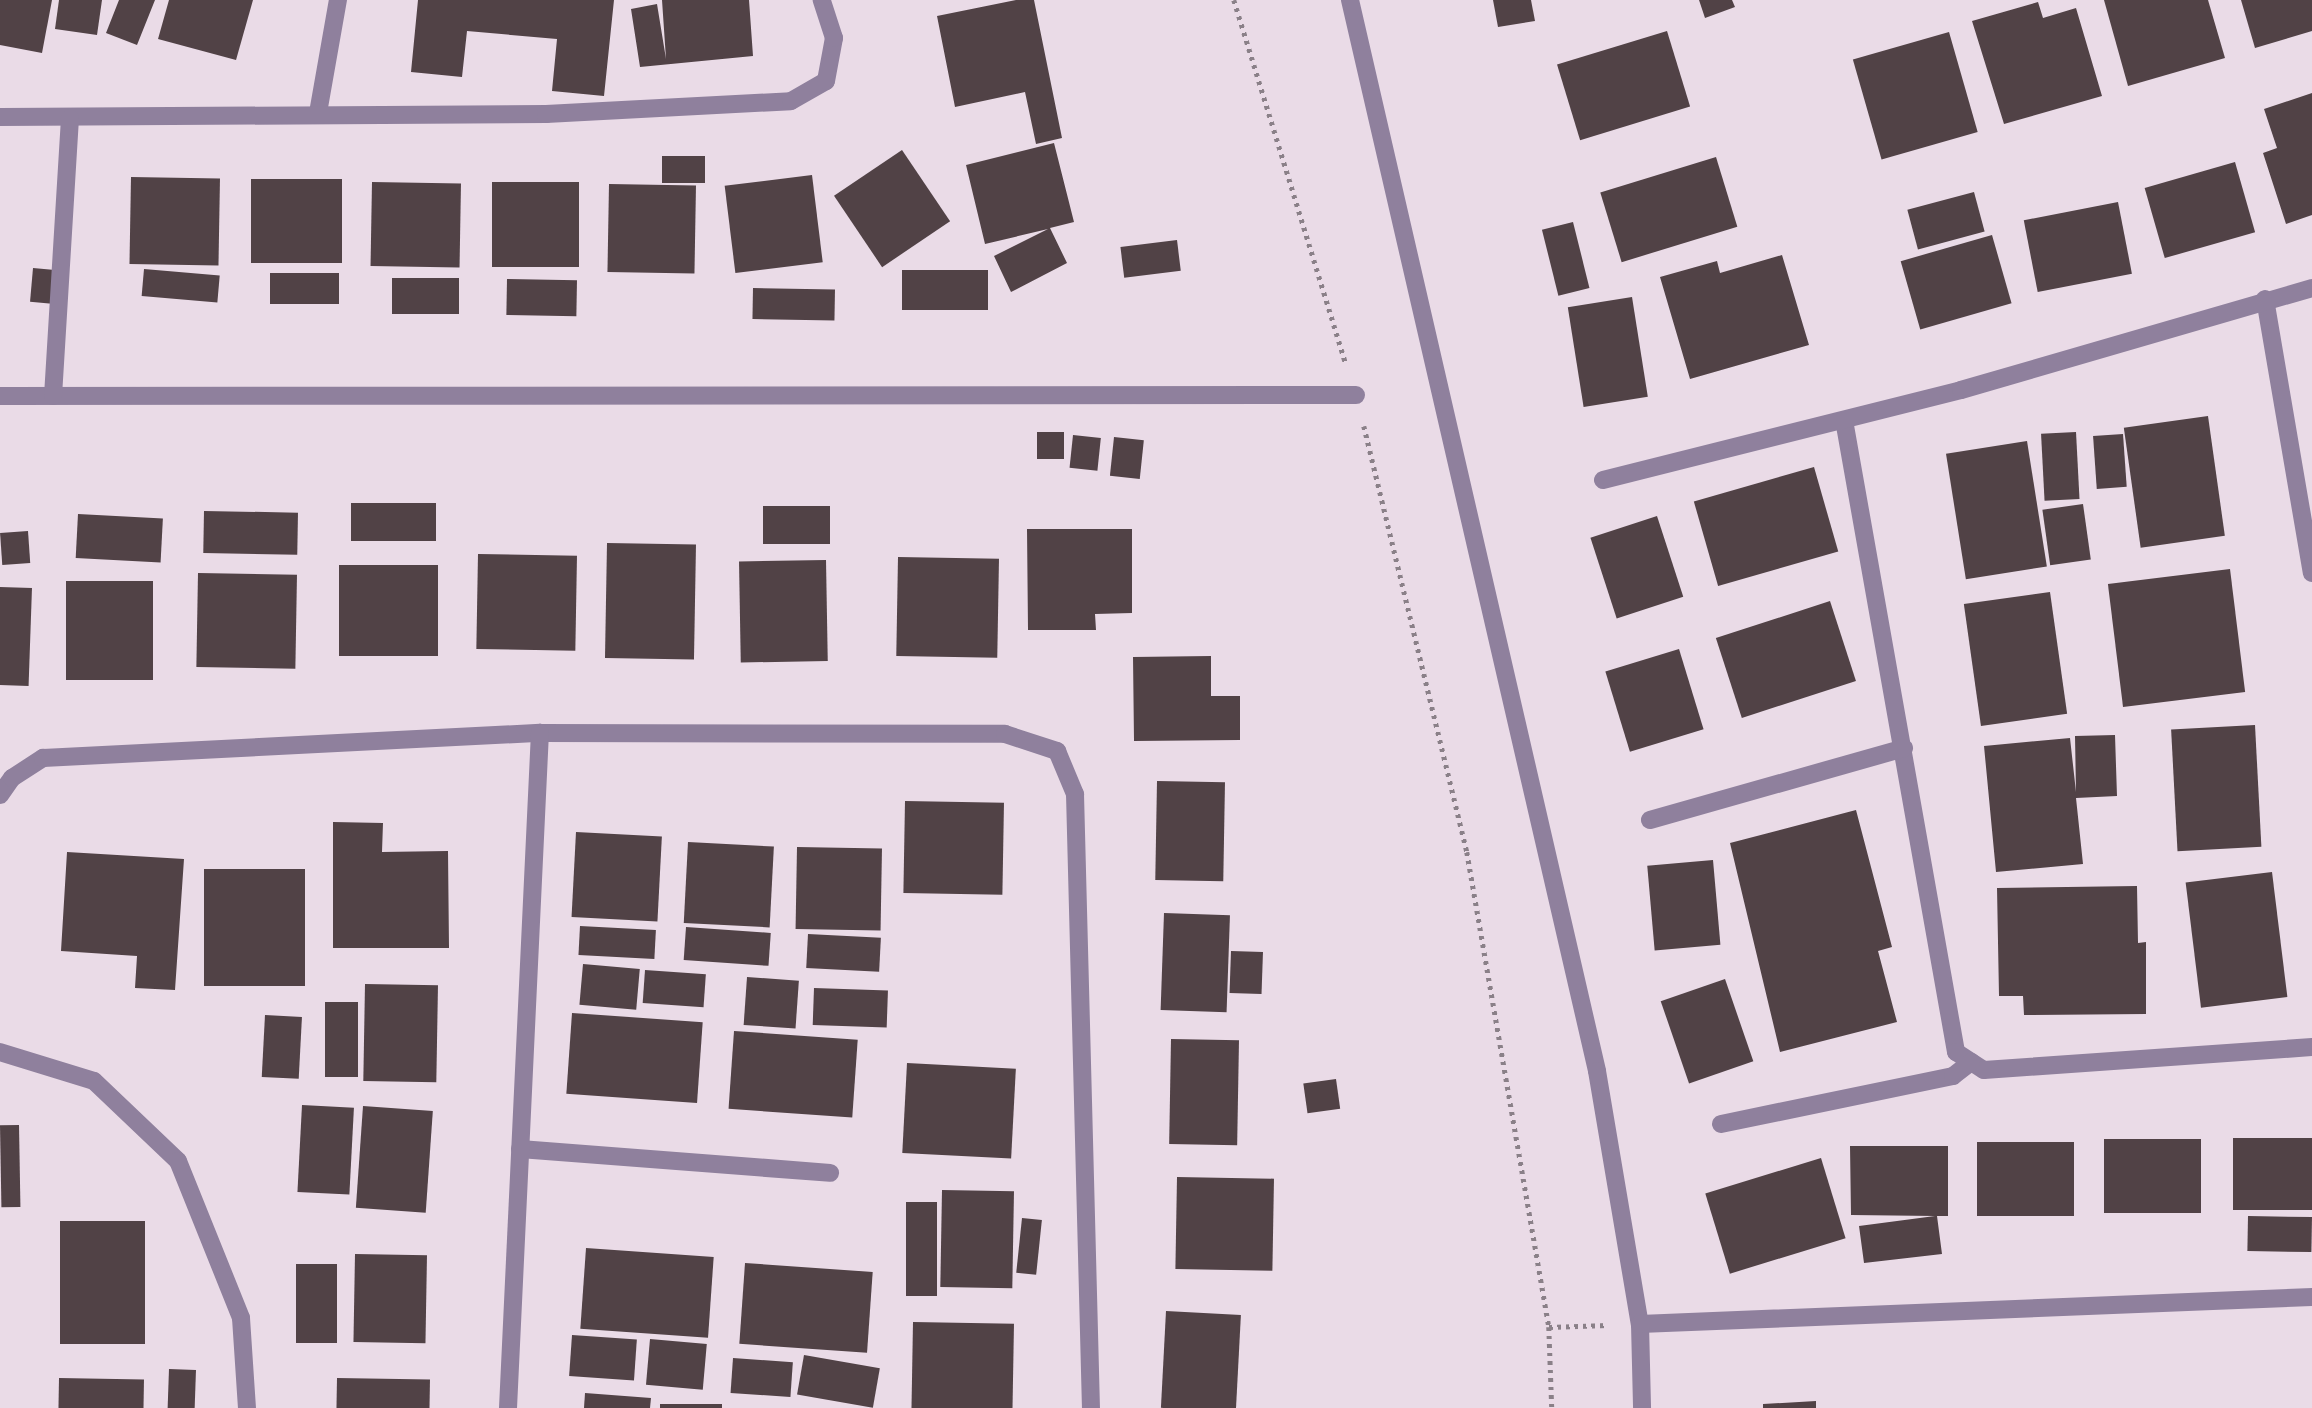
<!DOCTYPE html>
<html>
<head>
<meta charset="utf-8">
<style>
  body { margin:0 }
  #map { position:relative; width:2312px; height:1408px; overflow:hidden; background:#eadbe7; font-family:Barlow,sans-serif }
  div>[style] { position:absolute }
  .building>* { inset:0; background:#514246; transform-origin:0 0 }
  .path>* { height:4.5px; margin-top:-2.25px; transform-origin:0; background:repeating-linear-gradient(90deg,#8a8088 0 3.5px,transparent 0 8.5px) }
  .minor>* { height:18px; margin:-9px; padding:0 9px; transform-origin:9px; border-radius:9px; background:#8f809d }
  span { translate:-50% -50%; white-space:nowrap; text-align:center; line-height:1.15; -webkit-text-stroke:7px #f8e9f4; paint-order:stroke }
</style>
</head>
<body>
<div id="map">
  <div class="building">
    <i style="clip-path:polygon(0 0,52px 0,42px 53px,0 45px)"></i>
    <i style="clip-path:polygon(59px 0,102px 0,97px 35px,55px 29px)"></i>
    <i style="clip-path:polygon(119px 0,155px 0,137px 45px,106px 33px)"></i>
    <i style="clip-path:polygon(169px 0,253px 0,236px 60px,158px 39px)"></i>
    <i style="clip-path:polygon(418px 0,614px 0,604px 96px,552px 91px,557px 39px,467px 31px,462px 77px,411px 72px)"></i>
    <i style="clip-path:polygon(662px 0,749px 0,753px 56px,640px 67px,631px 9px,657px 4px,666px 59px)"></i>
    <i style="clip-path:polygon(1016px 0,1034px 0,1062px 138px,1036px 144px,1025px 92px,955px 107px,937px 16px)"></i>
    <i style="clip-path:polygon(1493px 0,1531px 0,1535px 21px,1498px 27px)"></i>
    <i style="clip-path:polygon(1699px 0,1732px 0,1735px 7px,1705px 18px)"></i>
    <i style="clip-path:polygon(2104px 0,2208px 0,2225px 58px,2128px 86px)"></i>
    <i style="clip-path:polygon(2241px 0,2312px 0,2312px 31px,2255px 48px)"></i>
    <i style="clip-path:polygon(2038px 2px,2043px 18px,2076px 8px,2102px 96px,2004px 124px,1972px 21px)"></i>
    <i style="left:1667px;top:31px;width:79px;height:115px;rotate:73deg"></i>
    <i style="left:1949px;top:32px;width:104px;height:100px;rotate:74deg"></i>
    <i style="clip-path:polygon(2312px 93px,2312px 215px,2286px 224px,2263px 153px,2277px 148px,2264px 109px)"></i>
    <i style="clip-path:polygon(1054px 143px,1074px 222px,1050px 228px,1067px 263px,1011px 292px,994px 256px,1048px 229px,985px 244px,966px 165px)"></i>
    <i style="left:902px;top:150px;width:86px;height:82px;rotate:56deg"></i>
    <i style="left:662px;top:156px;width:43px;height:27px"></i>
    <i style="left:1716px;top:157px;width:73px;height:121px;rotate:73deg"></i>
    <i style="left:2235px;top:162px;width:73px;height:94px;rotate:74deg"></i>
    <i style="left:812px;top:175px;width:88px;height:88px;rotate:83deg"></i>
    <i style="left:131px;top:177px;width:89px;height:87px;rotate:1deg"></i>
    <i style="left:251px;top:179px;width:91px;height:84px"></i>
    <i style="left:372px;top:182px;width:89px;height:84px;rotate:1deg"></i>
    <i style="left:492px;top:182px;width:87px;height:85px"></i>
    <i style="left:609px;top:184px;width:87px;height:88px;rotate:1deg"></i>
    <i style="left:1974px;top:192px;width:41px;height:69px;rotate:75deg"></i>
    <i style="left:2118px;top:202px;width:73px;height:96px;rotate:79deg"></i>
    <i style="left:1573px;top:222px;width:68px;height:32px;rotate:76deg"></i>
    <i style="left:1992px;top:235px;width:71px;height:95px;rotate:74deg"></i>
    <i style="left:1177px;top:240px;width:31px;height:57px;rotate:83deg"></i>
    <i style="clip-path:polygon(1782px 255px,1809px 345px,1690px 379px,1660px 277px,1717px 261px,1720px 273px)"></i>
    <i style="left:33px;top:268px;width:22px;height:34px;rotate:5deg"></i>
    <i style="left:144px;top:269px;width:76px;height:27px;rotate:5deg"></i>
    <i style="left:902px;top:270px;width:86px;height:40px"></i>
    <i style="left:339px;top:273px;width:31px;height:69px;rotate:90deg"></i>
    <i style="left:392px;top:278px;width:67px;height:36px"></i>
    <i style="left:507px;top:279px;width:70px;height:36px;rotate:1deg"></i>
    <i style="left:753px;top:288px;width:82px;height:31px;rotate:1deg"></i>
    <i style="left:1632px;top:297px;width:101px;height:65px;rotate:81deg"></i>
    <i style="left:2208px;top:416px;width:121px;height:85px;rotate:82deg"></i>
    <i style="left:1037px;top:432px;width:27px;height:27px"></i>
    <i style="left:2076px;top:432px;width:67px;height:35px;rotate:87deg"></i>
    <i style="left:2123px;top:434px;width:53px;height:30px;rotate:86deg"></i>
    <i style="left:1073px;top:435px;width:28px;height:33px;rotate:6deg"></i>
    <i style="left:1114px;top:437px;width:30px;height:39px;rotate:6deg"></i>
    <i style="left:2027px;top:441px;width:127px;height:82px;rotate:81deg"></i>
    <i style="left:1814px;top:467px;width:88px;height:125px;rotate:74deg"></i>
    <i style="left:351px;top:503px;width:85px;height:38px"></i>
    <i style="left:2083px;top:504px;width:56px;height:41px;rotate:82deg"></i>
    <i style="left:763px;top:506px;width:67px;height:38px"></i>
    <i style="left:204px;top:511px;width:94px;height:42px;rotate:1deg"></i>
    <i style="left:78px;top:514px;width:85px;height:44px;rotate:3deg"></i>
    <i style="left:1657px;top:516px;width:85px;height:70px;rotate:72deg"></i>
    <i style="clip-path:polygon(1027px 529px,1132px 529px,1132px 613px,1095px 614px,1096px 630px,1028px 630px)"></i>
    <i style="left:28px;top:531px;width:32px;height:28px;rotate:86deg"></i>
    <i style="left:607px;top:543px;width:89px;height:115px;rotate:1deg"></i>
    <i style="left:478px;top:554px;width:99px;height:95px;rotate:1deg"></i>
    <i style="left:898px;top:557px;width:101px;height:99px;rotate:1deg"></i>
    <i style="left:826px;top:560px;width:101px;height:87px;rotate:89deg"></i>
    <i style="left:339px;top:565px;width:99px;height:91px"></i>
    <i style="left:2230px;top:569px;width:124px;height:123px;rotate:83deg"></i>
    <i style="left:198px;top:573px;width:99px;height:94px;rotate:1deg"></i>
    <i style="left:66px;top:581px;width:87px;height:99px"></i>
    <i style="left:0;top:587px;width:32px;height:98px;rotate:2deg"></i>
    <i style="left:2050px;top:592px;width:123px;height:87px;rotate:82deg"></i>
    <i style="left:1830px;top:601px;width:84px;height:120px;rotate:72deg"></i>
    <i style="left:1679px;top:649px;width:84px;height:77px;rotate:73deg"></i>
    <i style="clip-path:polygon(1211px 656px,1211px 696px,1240px 696px,1240px 740px,1134px 741px,1133px 657px)"></i>
    <i style="left:2255px;top:725px;width:122px;height:84px;rotate:87deg"></i>
    <i style="clip-path:polygon(2115px 735px,2117px 796px,2076px 798px,2083px 864px,1996px 872px,1984px 746px,2070px 738px,2076px 792px,2075px 736px)"></i>
    <i style="left:1157px;top:781px;width:68px;height:99px;rotate:1deg"></i>
    <i style="left:905px;top:801px;width:99px;height:92px;rotate:1deg"></i>
    <i style="clip-path:polygon(1856px 810px,1892px 947px,1878px 951px,1897px 1022px,1780px 1052px,1730px 843px)"></i>
    <i style="clip-path:polygon(333px 822px,383px 823px,382px 852px,448px 851px,449px 948px,333px 948px)"></i>
    <i style="left:576px;top:832px;width:86px;height:85px;rotate:3deg"></i>
    <i style="left:688px;top:842px;width:86px;height:81px;rotate:3deg"></i>
    <i style="left:797px;top:847px;width:85px;height:82px;rotate:1deg"></i>
    <i style="clip-path:polygon(67px 852px,184px 859px,175px 990px,135px 988px,137px 956px,61px 951px)"></i>
    <i style="left:1713px;top:860px;width:85px;height:66px;rotate:85deg"></i>
    <i style="left:204px;top:869px;width:101px;height:117px"></i>
    <i style="left:2272px;top:872px;width:126px;height:87px;rotate:83deg"></i>
    <i style="clip-path:polygon(2137px 886px,2138px 943px,2146px 942px,2146px 1014px,2024px 1015px,2023px 996px,1999px 996px,1997px 888px)"></i>
    <i style="left:1164px;top:913px;width:66px;height:97px;rotate:2deg"></i>
    <i style="left:580px;top:926px;width:76px;height:29px;rotate:3deg"></i>
    <i style="left:686px;top:927px;width:85px;height:33px;rotate:4deg"></i>
    <i style="left:808px;top:934px;width:73px;height:34px;rotate:3deg"></i>
    <i style="left:1231px;top:951px;width:32px;height:42px;rotate:2deg"></i>
    <i style="left:583px;top:964px;width:57px;height:41px;rotate:5deg"></i>
    <i style="left:645px;top:970px;width:61px;height:33px;rotate:4deg"></i>
    <i style="left:747px;top:977px;width:52px;height:48px;rotate:4deg"></i>
    <i style="left:1725px;top:979px;width:87px;height:68px;rotate:71deg"></i>
    <i style="left:365px;top:984px;width:73px;height:97px;rotate:1deg"></i>
    <i style="left:814px;top:988px;width:74px;height:37px;rotate:2deg"></i>
    <i style="left:325px;top:1002px;width:33px;height:75px"></i>
    <i style="left:572px;top:1013px;width:131px;height:81px;rotate:4deg"></i>
    <i style="left:265px;top:1015px;width:37px;height:62px;rotate:3deg"></i>
    <i style="left:734px;top:1031px;width:124px;height:78px;rotate:4deg"></i>
    <i style="left:1171px;top:1039px;width:68px;height:105px;rotate:1deg"></i>
    <i style="left:907px;top:1063px;width:109px;height:90px;rotate:3deg"></i>
    <i style="left:1336px;top:1079px;width:30px;height:33px;rotate:82deg"></i>
    <i style="left:302px;top:1105px;width:52px;height:87px;rotate:3deg"></i>
    <i style="left:363px;top:1106px;width:70px;height:102px;rotate:4deg"></i>
    <i style="left:19px;top:1125px;width:82px;height:19px;rotate:89deg"></i>
    <i style="left:2233px;top:1138px;width:79px;height:72px"></i>
    <i style="left:2104px;top:1139px;width:97px;height:74px"></i>
    <i style="left:1977px;top:1142px;width:97px;height:74px"></i>
    <i style="clip-path:polygon(1850px 1146px,1948px 1146px,1948px 1216px,1937px 1216px,1942px 1254px,1864px 1263px,1859px 1226px,1935px 1216px,1851px 1215px)"></i>
    <i style="left:1821px;top:1158px;width:84px;height:121px;rotate:73deg"></i>
    <i style="left:1177px;top:1177px;width:97px;height:92px;rotate:1deg"></i>
    <i style="left:942px;top:1190px;width:72px;height:97px;rotate:1deg"></i>
    <i style="left:906px;top:1202px;width:31px;height:94px"></i>
    <i style="left:2248px;top:1216px;width:64px;height:35px;rotate:1deg"></i>
    <i style="left:1022px;top:1218px;width:20px;height:55px;rotate:6deg"></i>
    <i style="left:60px;top:1221px;width:85px;height:123px"></i>
    <i style="left:586px;top:1248px;width:128px;height:81px;rotate:4deg"></i>
    <i style="left:355px;top:1254px;width:72px;height:88px;rotate:1deg"></i>
    <i style="left:745px;top:1263px;width:128px;height:81px;rotate:4deg"></i>
    <i style="left:296px;top:1264px;width:41px;height:79px"></i>
    <i style="left:1166px;top:1311px;width:75px;height:97px;rotate:3deg"></i>
    <i style="left:913px;top:1322px;width:101px;height:86px;rotate:1deg"></i>
    <i style="left:572px;top:1335px;width:65px;height:41px;rotate:4deg"></i>
    <i style="left:650px;top:1339px;width:57px;height:46px;rotate:5deg"></i>
    <i style="left:804px;top:1355px;width:77px;height:40px;rotate:10deg"></i>
    <i style="left:733px;top:1358px;width:60px;height:35px;rotate:4deg"></i>
    <i style="left:169px;top:1369px;width:27px;height:39px;rotate:2deg"></i>
    <i style="left:59px;top:1378px;width:85px;height:30px;rotate:1deg"></i>
    <i style="left:337px;top:1378px;width:93px;height:30px;rotate:1deg"></i>
    <i style="clip-path:polygon(585px 1393px,651px 1398px,650px 1408px,584px 1408px)"></i>
    <i style="clip-path:polygon(1816px 1401px,1816px 1408px,1763px 1408px,1763px 1404px)"></i>
    <i style="left:660px;top:1404px;width:62px;height:4px"></i>
  </div>
  <div class="path">
    <i style="left:1234px;top:0;width:381px;rotate:72.9deg"></i>
    <i style="left:1364px;top:426px;width:438px;rotate:76.4deg"></i>
    <i style="left:1467px;top:852px;width:482px;rotate:80.2deg"></i>
    <i style="left:1549px;top:1327px;width:81px;rotate:87.9deg"></i>
    <i style="left:1549px;top:1327px;width:59px;rotate:-1.9deg"></i>
  </div>
  <div class="minor">
    <i style="left:1350px;top:0;width:1099px;rotate:77.01deg"></i>
    <i style="left:1597px;top:1071px;width:257px;rotate:80.4deg"></i>
    <i style="left:1640px;top:1324px;width:84px;rotate:88.6deg"></i>
    <i style="left:318px;top:113px;width:115px;rotate:-80deg"></i>
    <i style="left:0;top:117px;width:546px;rotate:-0.31deg"></i>
    <i style="left:546px;top:114px;width:245px;rotate:-3deg"></i>
    <i style="left:791px;top:101px;width:40px;rotate:-29.7deg"></i>
    <i style="left:826px;top:81px;width:44px;rotate:-79.5deg"></i>
    <i style="left:834px;top:38px;width:40px;rotate:-108deg"></i>
    <i style="left:2265px;top:299px;width:278px;rotate:80.3deg"></i>
    <i style="left:0;top:396px;width:1356px;rotate:-0.04deg"></i>
    <i style="left:53px;top:396px;width:278px;rotate:-86.5deg"></i>
    <i style="left:1844px;top:420px;width:642px;rotate:79.95deg"></i>
    <i style="left:1956px;top:1052px;width:33px;rotate:33deg"></i>
    <i style="left:1984px;top:1070px;width:329px;rotate:-4deg"></i>
    <i style="left:1603px;top:480px;width:369px;rotate:-14.1deg"></i>
    <i style="left:1961px;top:390px;width:366px;rotate:-16.2deg"></i>
    <i style="left:0;top:795px;width:21px;rotate:-55deg"></i>
    <i style="left:12px;top:778px;width:37px;rotate:-33deg"></i>
    <i style="left:43px;top:758px;width:498px;rotate:-2.9deg"></i>
    <i style="left:540px;top:733px;width:465px;rotate:0.1deg"></i>
    <i style="left:1005px;top:734px;width:55px;rotate:18.1deg"></i>
    <i style="left:1057px;top:751px;width:47px;rotate:67.3deg"></i>
    <i style="left:1075px;top:794px;width:614px;rotate:88.51deg"></i>
    <i style="left:1650px;top:820px;width:264px;rotate:-15.8deg"></i>
    <i style="left:0;top:1052px;width:98px;rotate:17.1deg"></i>
    <i style="left:94px;top:1081px;width:116px;rotate:43.6deg"></i>
    <i style="left:178px;top:1161px;width:169px;rotate:68.1deg"></i>
    <i style="left:241px;top:1318px;width:90px;rotate:86.2deg"></i>
    <i style="left:1721px;top:1124px;width:237px;rotate:-11.7deg"></i>
    <i style="left:1953px;top:1076px;width:23px;rotate:-38deg"></i>
    <i style="left:520px;top:1149px;width:311px;rotate:4.4deg"></i>
    <i style="left:1640px;top:1324px;width:673px;rotate:-2.3deg"></i>
    <i style="left:508px;top:1408px;width:676px;rotate:-87.29deg"></i>
  </div>
</div>
</body>
</html>
